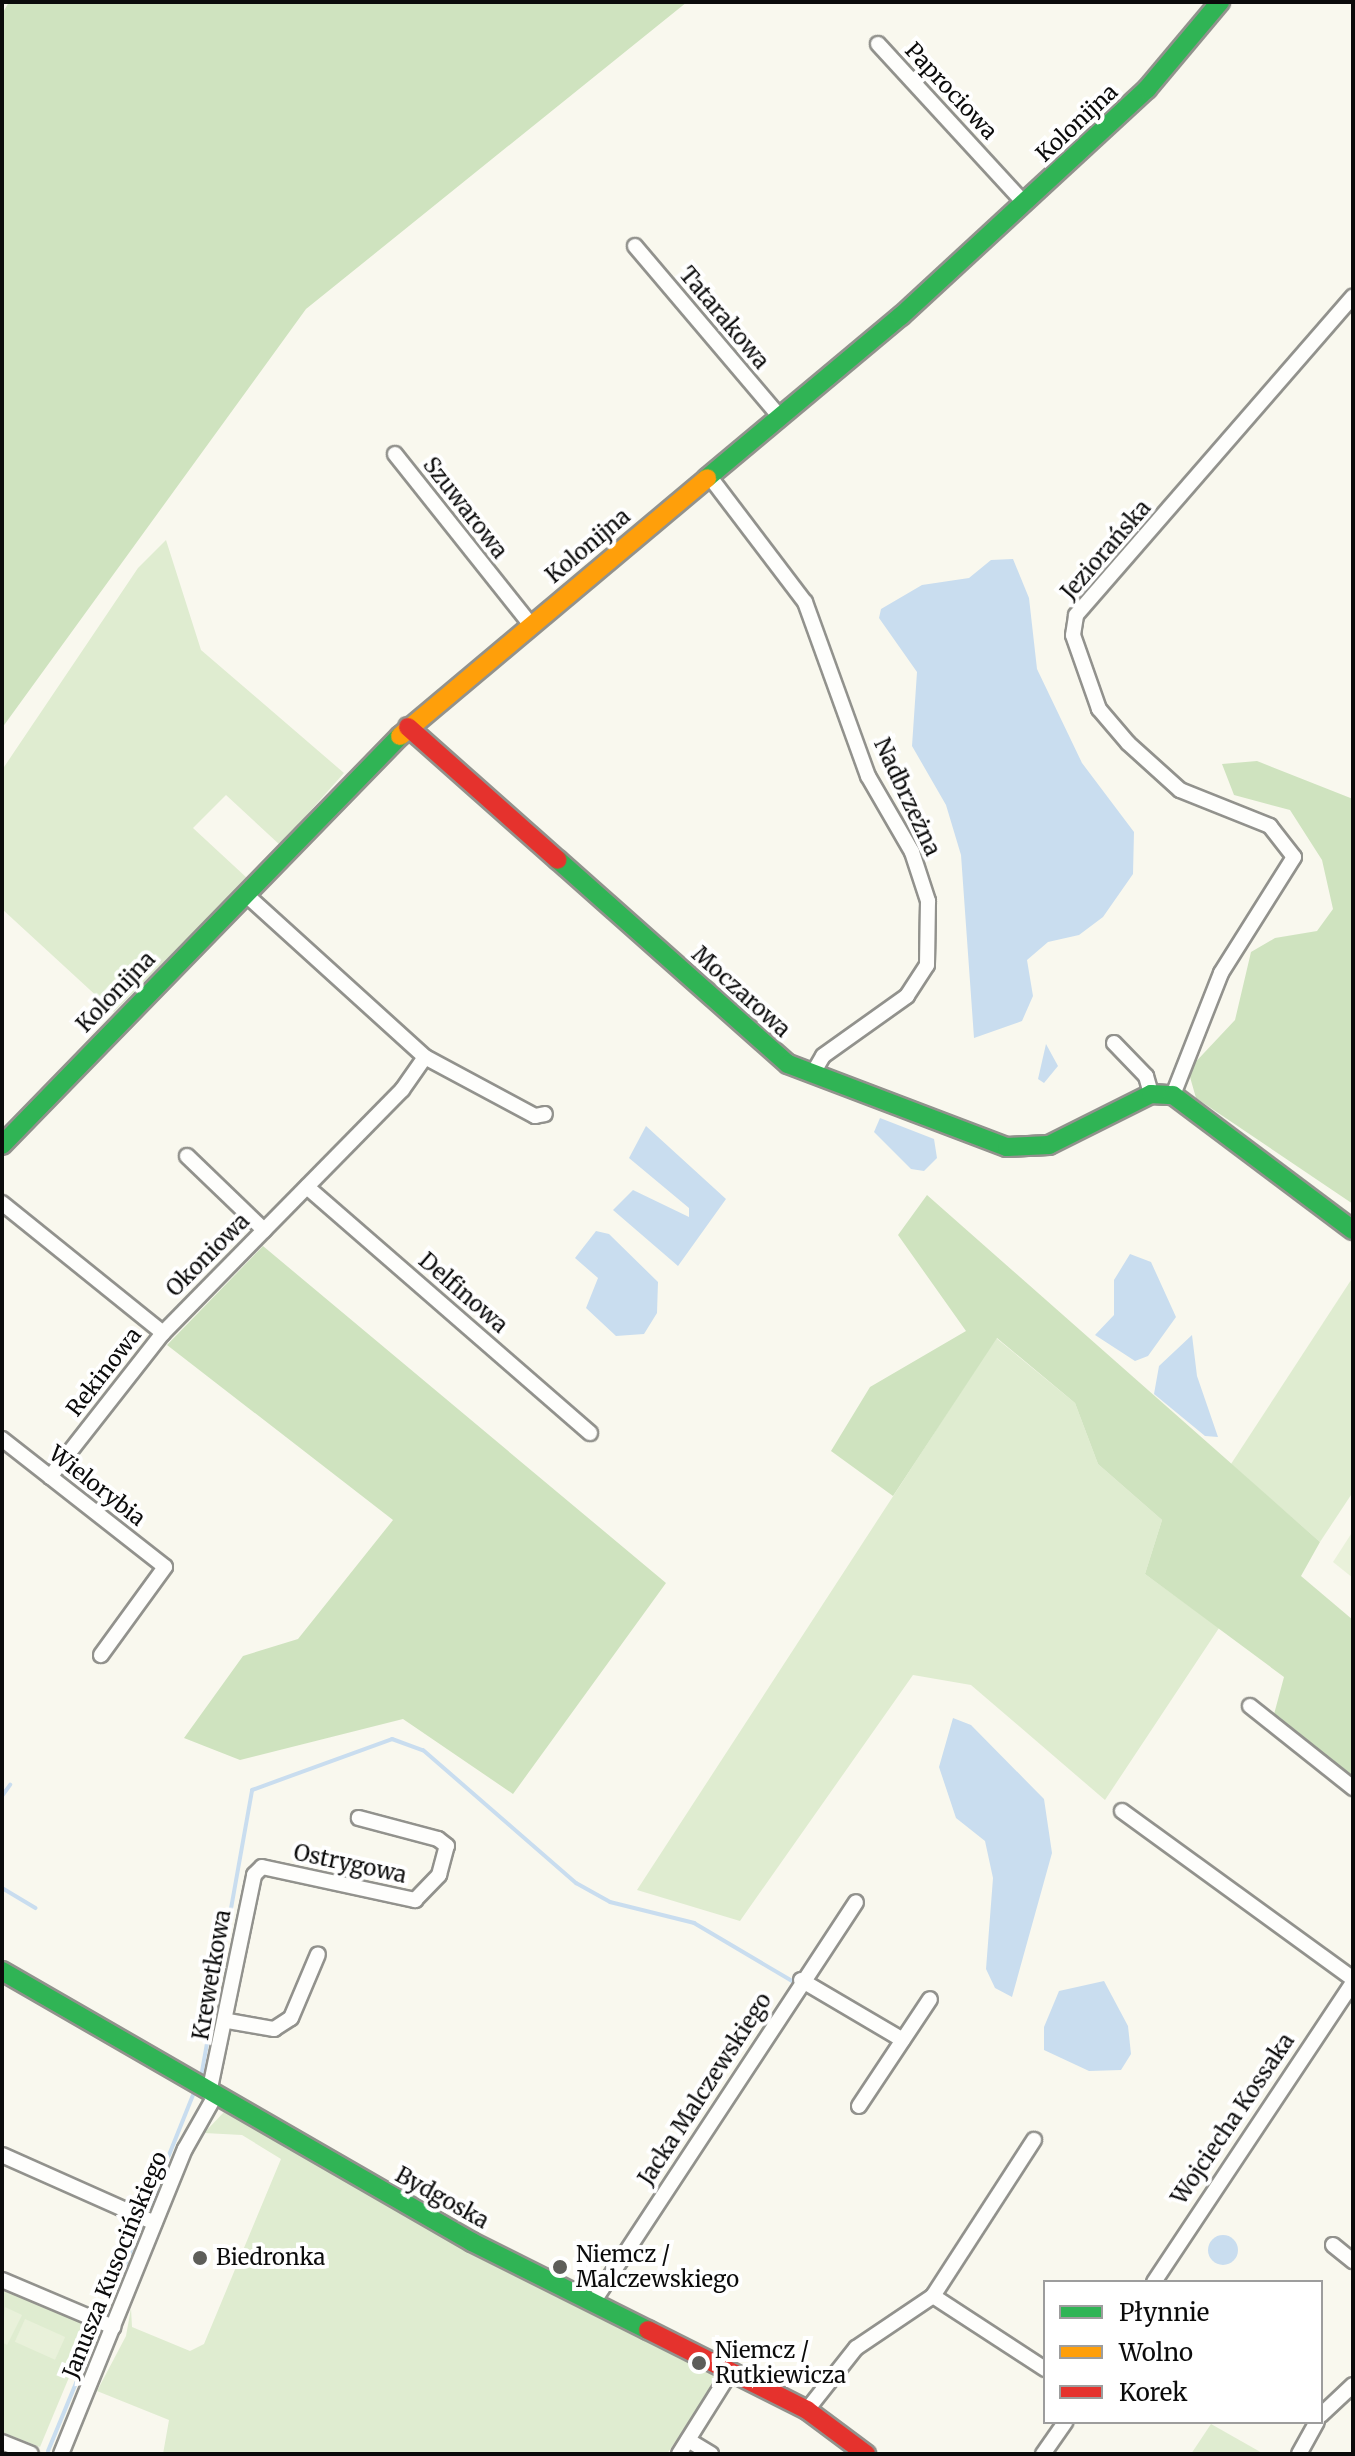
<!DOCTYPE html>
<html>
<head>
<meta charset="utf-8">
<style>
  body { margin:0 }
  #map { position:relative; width:1355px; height:2456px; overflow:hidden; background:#f9f8ee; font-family:Merriweather,serif }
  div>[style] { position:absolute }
  .green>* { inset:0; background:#dfecd0 }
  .forest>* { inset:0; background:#cfe3bf }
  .pitch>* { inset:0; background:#e9f1da; transform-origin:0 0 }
  .water>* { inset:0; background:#c9ddef }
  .round { border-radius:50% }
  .stream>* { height:4px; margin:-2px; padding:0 2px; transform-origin:2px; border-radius:2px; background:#c9ddef }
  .roads { filter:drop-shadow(2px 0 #92928d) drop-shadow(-2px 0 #92928d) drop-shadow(0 2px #92928d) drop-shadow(0 -2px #92928d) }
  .street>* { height:14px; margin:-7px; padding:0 7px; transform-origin:7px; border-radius:7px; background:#fefefc }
  .fast>* { height:18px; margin:-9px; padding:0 9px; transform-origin:9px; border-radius:9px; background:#30b455 }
  .slow>* { height:18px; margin:-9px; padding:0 9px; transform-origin:9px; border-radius:9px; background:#ff9f0a }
  .jam>* { height:18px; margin:-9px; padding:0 9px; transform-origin:9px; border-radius:9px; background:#e5322d }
  .dots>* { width:22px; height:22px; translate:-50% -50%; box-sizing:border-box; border:4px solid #fff; border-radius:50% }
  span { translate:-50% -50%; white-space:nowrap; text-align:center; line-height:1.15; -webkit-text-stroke:8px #fff; paint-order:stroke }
  .street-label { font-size:22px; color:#0b0b0b }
  .poi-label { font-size:22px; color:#0b0b0b }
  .left { translate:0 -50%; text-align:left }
  .frame { position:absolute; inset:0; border:4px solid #0b0b0b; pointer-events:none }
  .legend { position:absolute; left:1043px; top:2280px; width:280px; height:144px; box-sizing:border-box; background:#fff; border:2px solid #9d9d9d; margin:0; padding:10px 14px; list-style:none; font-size:24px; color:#0b0b0b }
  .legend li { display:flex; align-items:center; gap:16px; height:40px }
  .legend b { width:40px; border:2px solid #9d9d9d }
</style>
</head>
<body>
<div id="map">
  <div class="green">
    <i style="clip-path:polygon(166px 540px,201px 650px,344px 773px,280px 845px,226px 795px,193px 828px,247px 878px,114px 1012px,2px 909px,2px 770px,138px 568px)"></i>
    <i style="clip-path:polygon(1353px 1277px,1353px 1492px,1320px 1542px,1231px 1464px)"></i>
    <i style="clip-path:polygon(996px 1338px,1075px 1403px,1098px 1464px,1162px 1520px,1145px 1574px,1219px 1628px,1105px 1800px,971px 1685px,913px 1675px,740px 1921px,637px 1890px)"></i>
    <i style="clip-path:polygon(224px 2112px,571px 2296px,719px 2377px,667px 2454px,163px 2454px,169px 2420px,97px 2391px,126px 2336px,131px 2308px,132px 2327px,190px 2351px,204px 2344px,281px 2159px,242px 2135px,204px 2133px)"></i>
    <i style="clip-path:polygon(2px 2289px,90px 2327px,40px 2447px,2px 2432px)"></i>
    <i style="clip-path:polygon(1211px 2424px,1264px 2454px,1191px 2454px)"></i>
  </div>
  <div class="forest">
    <i style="clip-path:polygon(9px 2px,687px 2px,306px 309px,2px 728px,2px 14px)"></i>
    <i style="clip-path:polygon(1257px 761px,1353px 799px,1353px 1204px,1196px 1098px,1188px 1070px,1235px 1020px,1251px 952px,1275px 938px,1317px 931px,1333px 909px,1322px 860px,1290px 810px,1234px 795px,1222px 764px)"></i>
    <i style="clip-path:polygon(927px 1195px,1320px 1542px,1301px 1576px,1353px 1620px,1353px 1776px,1273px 1718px,1284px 1677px,1145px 1574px,1162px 1520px,1098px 1464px,1075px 1403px,997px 1338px,893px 1496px,831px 1451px,870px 1387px,966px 1331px,898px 1235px)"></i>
    <i style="clip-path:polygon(263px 1246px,666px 1583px,513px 1794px,403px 1719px,240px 1760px,184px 1738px,243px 1656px,298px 1639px,393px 1520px,167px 1345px)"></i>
  </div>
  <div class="pitch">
    <i style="clip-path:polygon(1353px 1531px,1353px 1578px,1333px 1562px)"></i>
    <i style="clip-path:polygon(5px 2307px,22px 2315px,7px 2345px,2px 2342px)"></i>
    <i style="left:25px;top:2319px;width:44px;height:25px;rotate:24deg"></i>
  </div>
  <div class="water">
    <i style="clip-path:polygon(1013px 559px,1029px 598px,1037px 669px,1082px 763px,1134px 832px,1133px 874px,1103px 917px,1079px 935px,1048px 942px,1027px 960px,1033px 996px,1022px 1021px,974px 1038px,961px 855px,946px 805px,912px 746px,917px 672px,879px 618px,881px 609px,922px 585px,969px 578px,991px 560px)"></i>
    <i style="clip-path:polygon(1046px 1044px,1058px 1066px,1044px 1083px,1038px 1079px)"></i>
    <i style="clip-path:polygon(880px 1118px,934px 1139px,937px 1158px,924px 1171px,911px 1169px,874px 1132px)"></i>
    <i style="clip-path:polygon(646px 1126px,726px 1199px,678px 1266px,613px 1210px,633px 1190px,689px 1217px,689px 1208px,629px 1158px)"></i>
    <i style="clip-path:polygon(596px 1231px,609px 1234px,658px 1282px,657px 1313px,644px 1334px,616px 1336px,586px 1308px,598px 1278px,575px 1258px)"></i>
    <i style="clip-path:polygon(1130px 1254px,1151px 1262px,1176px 1317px,1148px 1356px,1135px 1361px,1095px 1335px,1114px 1315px,1114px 1280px)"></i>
    <i style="clip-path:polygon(1192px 1335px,1197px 1376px,1218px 1437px,1205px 1436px,1154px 1394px,1159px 1366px)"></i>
    <i style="clip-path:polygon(953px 1718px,971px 1725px,1044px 1799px,1052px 1853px,1012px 1997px,995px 1988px,986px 1969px,993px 1878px,985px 1841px,956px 1818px,939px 1767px)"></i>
    <i style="clip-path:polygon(1104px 1981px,1128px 2026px,1131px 2054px,1121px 2070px,1089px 2071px,1044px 2050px,1044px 2027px,1059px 1991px)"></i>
    <i class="round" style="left:1208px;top:2235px;width:30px;height:30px"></i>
  </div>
  <div class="stream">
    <i style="left:2px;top:1796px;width:14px;rotate:-54deg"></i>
    <i style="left:2px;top:1888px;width:39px;rotate:31deg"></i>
    <i style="left:201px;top:2077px;width:291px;rotate:-79.9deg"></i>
    <i style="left:252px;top:1790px;width:149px;rotate:-20deg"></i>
    <i style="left:392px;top:1739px;width:33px;rotate:20deg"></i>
    <i style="left:423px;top:1750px;width:203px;rotate:41deg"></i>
    <i style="left:576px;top:1883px;width:39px;rotate:29deg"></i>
    <i style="left:610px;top:1902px;width:87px;rotate:14deg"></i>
    <i style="left:694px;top:1923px;width:114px;rotate:30.6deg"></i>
    <i style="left:167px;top:2160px;width:70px;rotate:-68.2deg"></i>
    <i style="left:148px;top:2211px;width:39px;rotate:-69deg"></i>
    <i style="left:105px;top:2313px;width:92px;rotate:-67.6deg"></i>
    <i style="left:48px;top:2451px;width:129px;rotate:-67.6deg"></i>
  </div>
  <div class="roads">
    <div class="street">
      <i style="left:878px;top:44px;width:217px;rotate:47.4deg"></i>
      <i style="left:635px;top:246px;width:224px;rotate:49.7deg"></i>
      <i style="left:395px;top:454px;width:218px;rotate:51.5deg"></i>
      <i style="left:710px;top:477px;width:157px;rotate:52.8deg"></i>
      <i style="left:805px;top:602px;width:185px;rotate:70.1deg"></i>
      <i style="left:868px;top:776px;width:88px;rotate:59.9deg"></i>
      <i style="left:912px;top:852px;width:52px;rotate:71.9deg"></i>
      <i style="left:928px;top:901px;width:64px;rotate:90.9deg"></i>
      <i style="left:927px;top:965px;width:37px;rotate:123deg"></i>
      <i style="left:907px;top:996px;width:103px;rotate:144.5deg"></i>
      <i style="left:823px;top:1056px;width:20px;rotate:120deg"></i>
      <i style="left:1114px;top:1043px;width:46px;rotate:45.9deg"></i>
      <i style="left:1146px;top:1076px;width:19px;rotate:74deg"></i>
      <i style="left:425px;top:1057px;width:125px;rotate:28.2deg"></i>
      <i style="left:535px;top:1116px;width:10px;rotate:-11deg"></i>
      <i style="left:1173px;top:1095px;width:131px;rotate:-68.5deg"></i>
      <i style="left:1221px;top:973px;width:137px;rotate:-57.8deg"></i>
      <i style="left:1294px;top:857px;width:39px;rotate:-128deg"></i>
      <i style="left:1270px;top:826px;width:97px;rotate:-158.2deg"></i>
      <i style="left:1180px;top:790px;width:70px;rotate:-137.9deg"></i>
      <i style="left:1128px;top:743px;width:45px;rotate:-130.5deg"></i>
      <i style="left:1099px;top:709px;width:78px;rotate:-109.4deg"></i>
      <i style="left:1073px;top:635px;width:20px;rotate:-81deg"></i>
      <i style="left:1076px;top:615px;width:422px;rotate:-49deg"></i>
      <i style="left:187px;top:1156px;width:107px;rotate:43.9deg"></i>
      <i style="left:307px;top:1187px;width:375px;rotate:41deg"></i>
      <i style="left:2px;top:1203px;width:207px;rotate:38.9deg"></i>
      <i style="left:163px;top:1333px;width:341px;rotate:-45.5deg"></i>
      <i style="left:402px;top:1090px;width:40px;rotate:-55.1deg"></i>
      <i style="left:425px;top:1057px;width:243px;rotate:-137.8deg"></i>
      <i style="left:2px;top:1439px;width:207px;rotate:38.1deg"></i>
      <i style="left:165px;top:1567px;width:109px;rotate:126deg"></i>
      <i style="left:50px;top:1477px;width:183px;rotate:-51.9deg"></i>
      <i style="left:1250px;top:1706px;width:132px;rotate:38.5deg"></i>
      <i style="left:1122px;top:1811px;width:286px;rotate:36deg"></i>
      <i style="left:801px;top:1980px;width:118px;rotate:30.5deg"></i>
      <i style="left:228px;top:2021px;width:47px;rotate:9.9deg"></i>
      <i style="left:274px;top:2029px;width:20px;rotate:-33deg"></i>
      <i style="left:291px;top:2018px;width:69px;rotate:-67.1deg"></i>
      <i style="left:209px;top:2093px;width:223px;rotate:-78.3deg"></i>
      <i style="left:254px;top:1875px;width:11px;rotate:-45deg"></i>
      <i style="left:262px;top:1867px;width:157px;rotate:12.2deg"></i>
      <i style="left:415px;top:1900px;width:35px;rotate:-46deg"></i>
      <i style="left:439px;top:1875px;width:30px;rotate:-75deg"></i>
      <i style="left:447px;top:1846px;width:11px;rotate:-142deg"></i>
      <i style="left:438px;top:1839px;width:82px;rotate:-165.1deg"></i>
      <i style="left:859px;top:2106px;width:128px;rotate:-56.4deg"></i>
      <i style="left:2px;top:2155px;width:167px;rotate:24deg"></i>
      <i style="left:1333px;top:2245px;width:26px;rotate:39deg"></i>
      <i style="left:2px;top:2280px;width:121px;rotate:22.9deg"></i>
      <i style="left:1154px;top:2282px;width:360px;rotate:-56.4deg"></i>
      <i style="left:933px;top:2296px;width:134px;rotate:33.1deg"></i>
      <i style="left:594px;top:2301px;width:477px;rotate:-56.7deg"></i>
      <i style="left:807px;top:2410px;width:79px;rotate:-51.7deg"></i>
      <i style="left:856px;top:2348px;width:93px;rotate:-34deg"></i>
      <i style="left:933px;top:2296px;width:186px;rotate:-57.1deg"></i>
      <i style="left:1321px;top:2415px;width:44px;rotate:-43.2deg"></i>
      <i style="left:688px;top:2440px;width:27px;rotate:31deg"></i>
      <i style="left:2px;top:2442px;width:31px;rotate:22deg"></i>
      <i style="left:61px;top:2454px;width:329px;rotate:-67.9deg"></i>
      <i style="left:185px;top:2149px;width:61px;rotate:-60.5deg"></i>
      <i style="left:679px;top:2454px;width:98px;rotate:-57.9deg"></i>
      <i style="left:1043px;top:2454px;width:39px;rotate:-55deg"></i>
      <i style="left:1299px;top:2454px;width:37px;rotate:-61deg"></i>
    </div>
    <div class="fast">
      <i style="left:707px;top:478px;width:253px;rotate:-39.9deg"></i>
      <i style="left:901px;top:316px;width:335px;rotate:-42.7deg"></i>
      <i style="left:1147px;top:89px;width:114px;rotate:-50deg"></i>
      <i style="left:558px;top:860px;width:307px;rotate:41.6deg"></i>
      <i style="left:788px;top:1064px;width:234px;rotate:20.8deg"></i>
      <i style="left:1007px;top:1147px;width:42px;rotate:-2.7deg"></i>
      <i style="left:1049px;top:1145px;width:114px;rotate:-26.6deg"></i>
      <i style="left:1151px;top:1094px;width:22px;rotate:3deg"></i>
      <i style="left:1173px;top:1095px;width:225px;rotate:36.9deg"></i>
      <i style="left:2px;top:1145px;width:571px;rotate:-45.78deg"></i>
      <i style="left:2px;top:1971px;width:543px;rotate:29.97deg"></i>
      <i style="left:472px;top:2242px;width:197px;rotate:26.6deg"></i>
    </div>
    <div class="slow">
      <i style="left:400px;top:736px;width:401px;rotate:-40deg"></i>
    </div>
    <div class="jam">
      <i style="left:408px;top:727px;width:200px;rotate:41.6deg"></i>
      <i style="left:648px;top:2330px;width:178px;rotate:26.7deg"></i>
      <i style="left:807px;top:2410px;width:74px;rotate:36.7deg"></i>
    </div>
  </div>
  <div class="dots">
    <i style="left:200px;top:2258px;background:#5e5e5a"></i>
    <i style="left:560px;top:2267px;background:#5e5e5a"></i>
    <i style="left:699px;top:2363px;background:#5e5e5a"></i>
  </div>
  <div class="street-label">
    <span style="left:951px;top:91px;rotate:47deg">Paprociowa</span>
    <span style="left:1077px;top:123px;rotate:-43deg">Kolonijna</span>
    <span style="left:724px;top:318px;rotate:50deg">Tatarakowa</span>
    <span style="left:465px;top:508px;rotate:52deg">Szuwarowa</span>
    <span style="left:588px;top:546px;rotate:-40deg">Kolonijna</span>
    <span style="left:1106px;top:550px;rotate:-49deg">Jeziorańska</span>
    <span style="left:907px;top:797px;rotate:65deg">Nadbrzeżna</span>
    <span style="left:116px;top:992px;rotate:-46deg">Kolonijna</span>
    <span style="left:741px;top:992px;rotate:42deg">Moczarowa</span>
    <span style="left:208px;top:1255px;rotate:-45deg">Okoniowa</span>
    <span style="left:463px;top:1293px;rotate:41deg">Delfinowa</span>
    <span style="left:104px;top:1372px;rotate:-52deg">Rekinowa</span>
    <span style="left:97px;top:1486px;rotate:38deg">Wielorybia</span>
    <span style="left:350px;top:1864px;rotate:12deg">Ostrygowa</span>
    <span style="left:212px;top:1975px;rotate:-80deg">Krewetkowa</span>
    <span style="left:705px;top:2089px;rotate:-57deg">Jacka Malczewskiego</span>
    <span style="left:1233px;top:2119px;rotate:-56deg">Wojciecha Kossaka</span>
    <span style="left:442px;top:2198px;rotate:29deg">Bydgoska</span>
    <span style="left:115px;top:2265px;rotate:-68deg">Janusza Kusocińskiego</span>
  </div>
  <div class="poi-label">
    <span class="left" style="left:576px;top:2267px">Niemcz /<br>Malczewskiego</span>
    <span class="left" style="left:216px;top:2258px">Biedronka</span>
    <span class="left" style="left:715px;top:2363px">Niemcz /<br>Rutkiewicza</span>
  </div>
  <div class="frame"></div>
  <ul class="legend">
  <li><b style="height:10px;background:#30b455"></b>Płynnie</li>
  <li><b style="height:10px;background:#ff9f0a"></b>Wolno</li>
  <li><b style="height:10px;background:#e5322d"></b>Korek</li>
  </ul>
</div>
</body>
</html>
